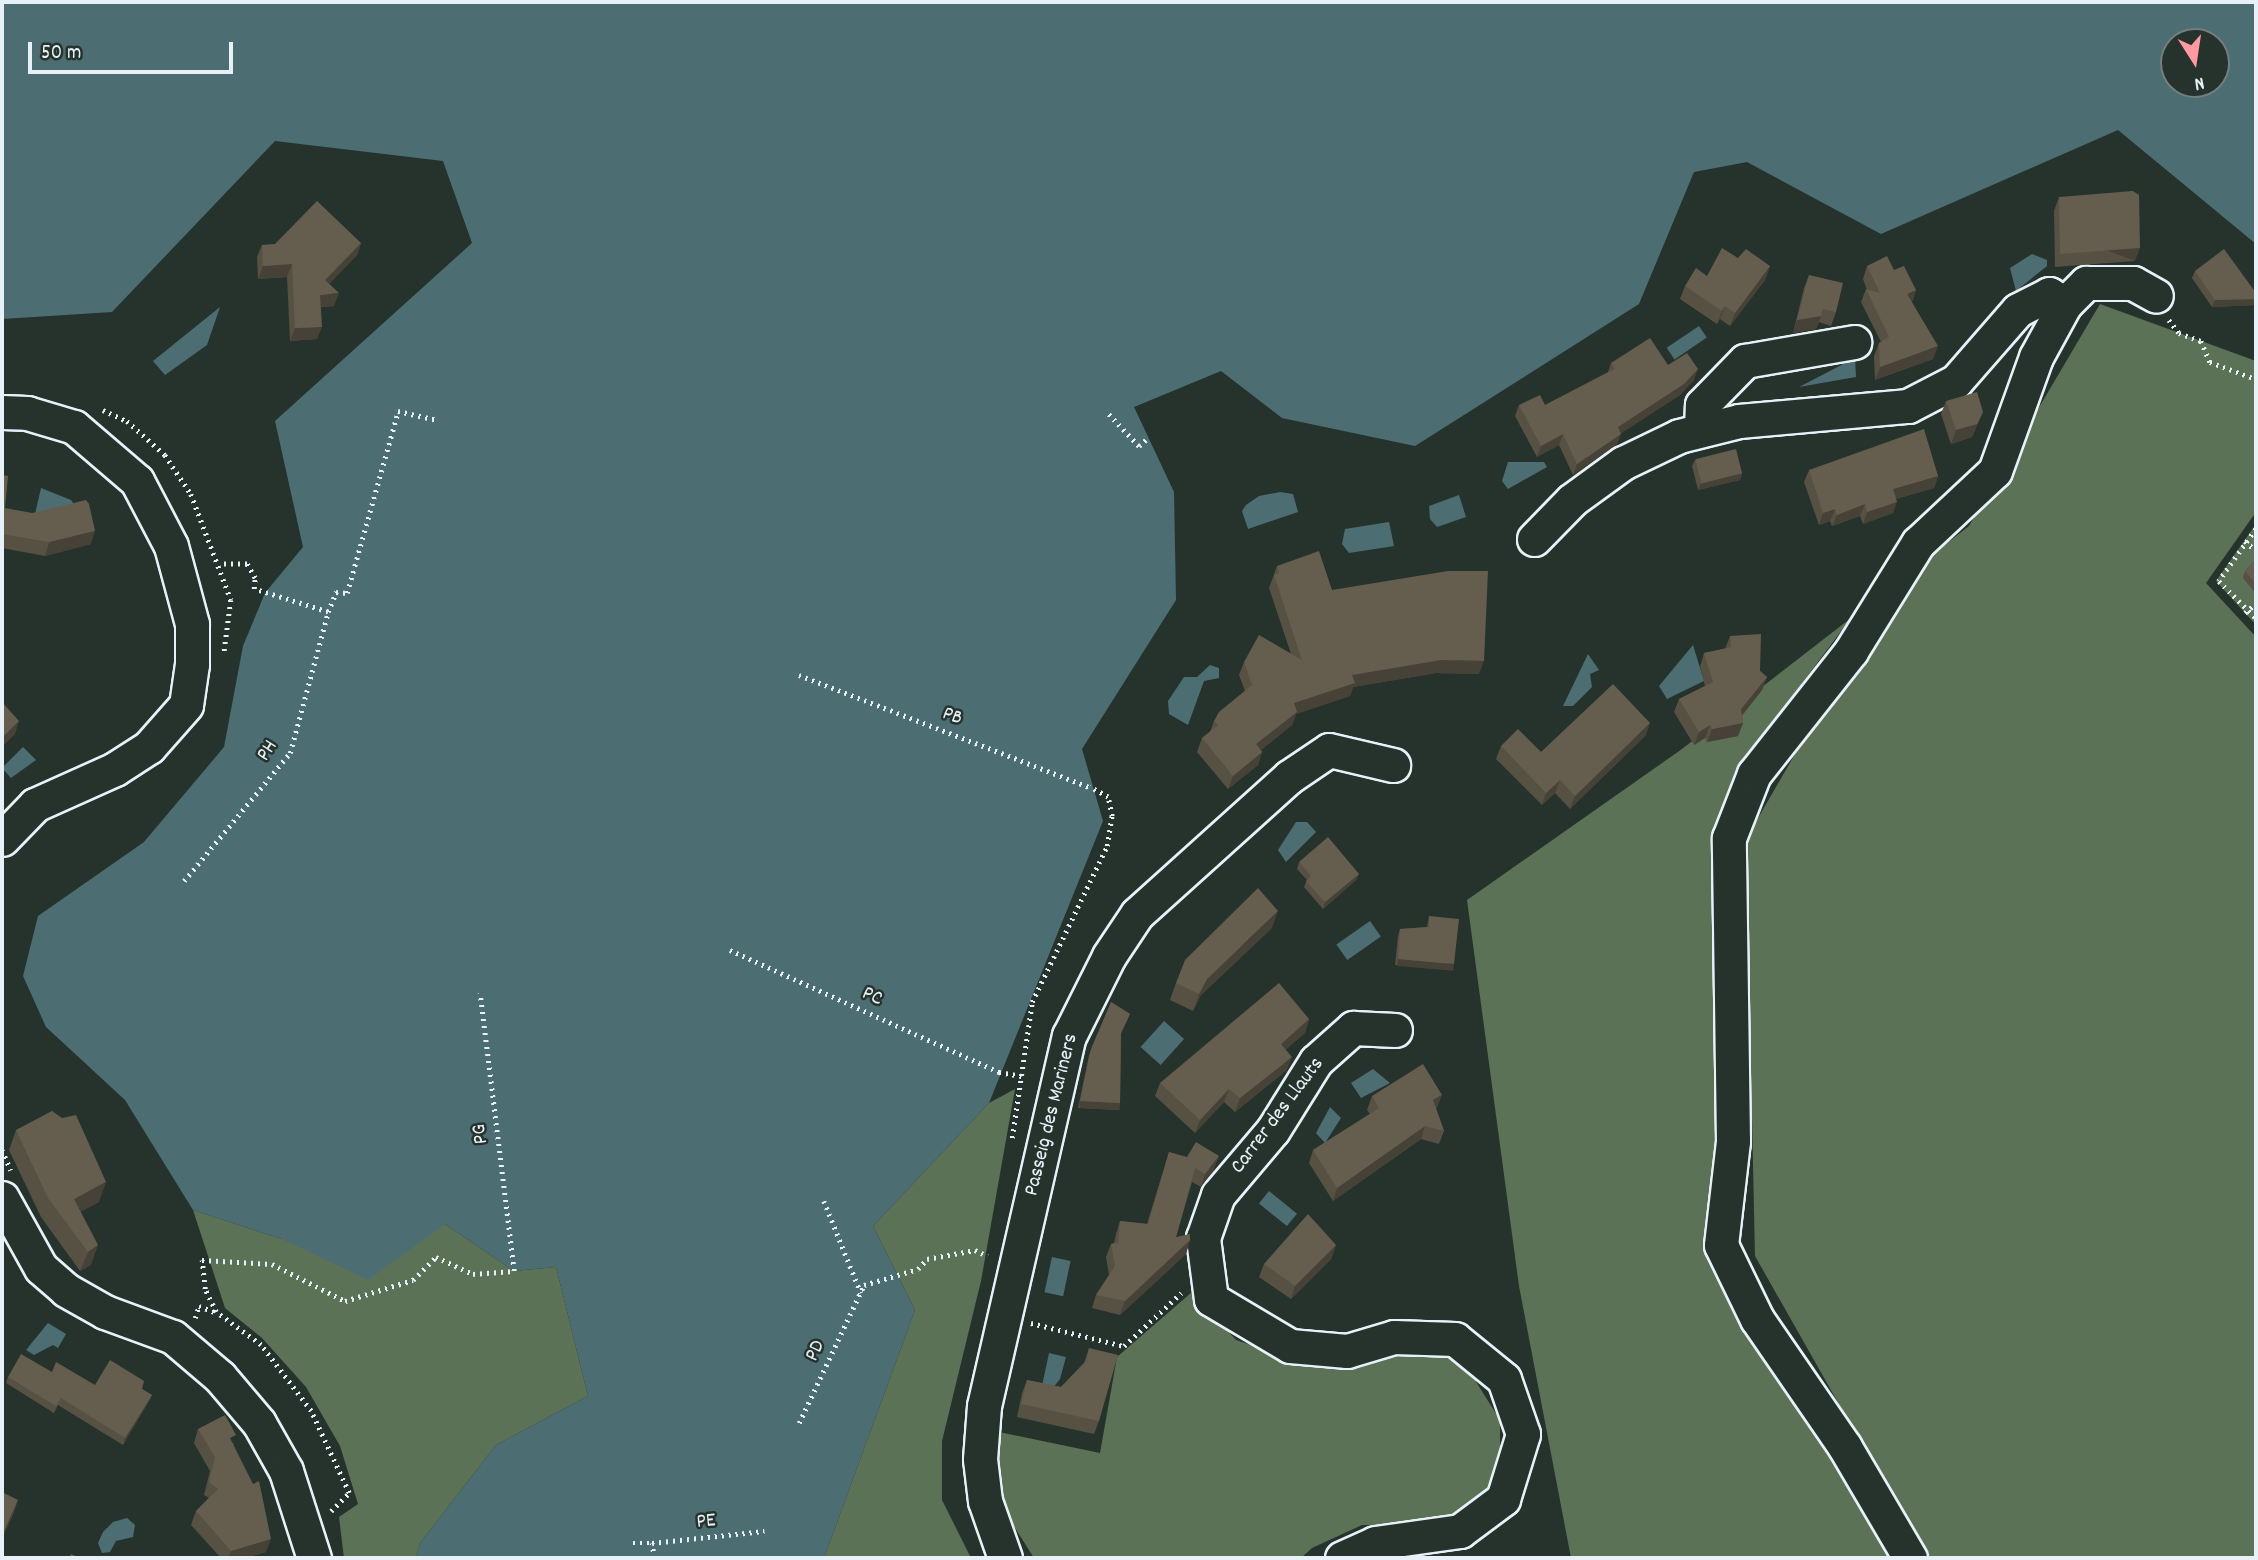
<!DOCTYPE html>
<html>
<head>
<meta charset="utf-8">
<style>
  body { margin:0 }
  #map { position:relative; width:2258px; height:1560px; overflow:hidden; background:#26332d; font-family:Dekko,sans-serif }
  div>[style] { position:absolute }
  .green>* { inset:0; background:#5b7257 }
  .water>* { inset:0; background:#4c6e73; transform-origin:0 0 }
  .path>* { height:4.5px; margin-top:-2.25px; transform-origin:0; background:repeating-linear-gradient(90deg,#e8f1f8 0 2px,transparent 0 7px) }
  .roads { filter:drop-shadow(2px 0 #e8f1f8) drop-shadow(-2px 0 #e8f1f8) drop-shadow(0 2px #e8f1f8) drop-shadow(0 -2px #e8f1f8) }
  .minor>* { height:33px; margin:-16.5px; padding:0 16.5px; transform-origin:16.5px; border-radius:16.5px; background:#26332d }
  .wall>* { inset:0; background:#575143 }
  .shaded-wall>* { inset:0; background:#474237; transform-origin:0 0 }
  .building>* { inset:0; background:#655e4e; transform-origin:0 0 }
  span { translate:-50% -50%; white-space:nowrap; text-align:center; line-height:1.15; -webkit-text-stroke:5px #26332d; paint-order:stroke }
  .street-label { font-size:21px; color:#e8f1f8 }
  .frame { position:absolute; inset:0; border:4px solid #e8f1f8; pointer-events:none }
  .north { position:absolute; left:2160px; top:28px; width:70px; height:70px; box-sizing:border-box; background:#26332d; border:2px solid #747f7e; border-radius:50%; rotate:168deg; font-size:19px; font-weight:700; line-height:28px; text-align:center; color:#e8f1f8 }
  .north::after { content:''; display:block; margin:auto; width:24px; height:32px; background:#ff9aa2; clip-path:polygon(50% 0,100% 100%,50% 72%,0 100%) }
  .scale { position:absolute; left:28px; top:42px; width:205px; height:32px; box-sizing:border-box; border:4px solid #e8f1f8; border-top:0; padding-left:9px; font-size:21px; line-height:24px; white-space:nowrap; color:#e8f1f8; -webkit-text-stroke:5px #26332d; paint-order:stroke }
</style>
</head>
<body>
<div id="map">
  <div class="green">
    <i style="clip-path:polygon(2100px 304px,2256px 361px,2256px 512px,2206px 583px,2256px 637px,2256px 1558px,1926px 1558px,1755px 1256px,1746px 839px,1892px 586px,1969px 526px)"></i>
    <i style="clip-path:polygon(2256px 524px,2256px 625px,2216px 581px)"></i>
    <i style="clip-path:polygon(1851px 618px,1742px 763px,1707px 1253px,1896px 1558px,1571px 1558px,1519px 1286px,1467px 900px,1682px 749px)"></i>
    <i style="clip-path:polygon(1015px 1089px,981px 1281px,942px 1441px,942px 1500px,971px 1558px,824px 1558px,915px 1310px,873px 1226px,989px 1103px)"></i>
    <i style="clip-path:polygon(193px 1210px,282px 1239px,445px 1224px,514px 1271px,556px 1267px,588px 1396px,496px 1445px,420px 1543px,416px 1558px,344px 1558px,339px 1517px,358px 1504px,340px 1446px,306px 1387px,262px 1338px,225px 1308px)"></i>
    <i style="clip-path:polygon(1192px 1292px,1236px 1340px,1302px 1362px,1380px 1360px,1435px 1349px,1473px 1377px,1500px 1420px,1500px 1466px,1481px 1499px,1446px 1524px,1362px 1525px,1312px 1548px,1301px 1558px,1034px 1558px,995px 1496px,999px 1432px,1100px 1453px,1117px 1357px)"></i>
  </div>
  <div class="water">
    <i style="clip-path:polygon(evenodd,2px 2px,2256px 2px,2256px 244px,2118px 130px,1881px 234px,1747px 162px,1694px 172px,1639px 304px,1415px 446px,1282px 418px,1221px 371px,1134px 407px,1174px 492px,1176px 600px,1082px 749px,1103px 821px,989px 1103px,873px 1226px,915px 1310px,824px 1558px,416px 1558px,420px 1543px,496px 1445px,588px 1396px,556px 1267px,514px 1271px,445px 1224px,368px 1280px,282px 1239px,193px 1210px,125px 1100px,46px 1027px,23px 976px,38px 916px,144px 842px,224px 747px,243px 646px,265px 593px,303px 547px,275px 421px,472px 243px,443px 161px,275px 141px,112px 312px,2px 319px,2px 2px,2174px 42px,2216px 42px,2216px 84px,2174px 84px,2174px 42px)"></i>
    <i style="clip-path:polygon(2032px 254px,2047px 260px,2047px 266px,2016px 291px,2010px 268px)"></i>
    <i style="clip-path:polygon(220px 307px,207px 345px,165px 375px,153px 361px)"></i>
    <i style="left:1699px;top:326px;width:14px;height:39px;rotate:56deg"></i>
    <i style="clip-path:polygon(1855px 358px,1856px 377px,1799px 387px)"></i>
    <i style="clip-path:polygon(1508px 462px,1544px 462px,1547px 467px,1508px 489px,1502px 481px)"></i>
    <i style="clip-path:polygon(41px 488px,71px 500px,74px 504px,35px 514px)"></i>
    <i style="clip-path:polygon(1280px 492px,1293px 494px,1298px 512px,1248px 529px,1242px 511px,1246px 505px,1259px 496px)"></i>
    <i style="clip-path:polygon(1459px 495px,1466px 517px,1437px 527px,1430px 519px,1429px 506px)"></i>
    <i style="clip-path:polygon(1389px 522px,1394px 546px,1349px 553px,1342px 544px,1345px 529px)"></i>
    <i style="clip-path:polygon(1693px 645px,1704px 681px,1667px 699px,1659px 686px)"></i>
    <i style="clip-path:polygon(1588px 654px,1599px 670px,1590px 674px,1592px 687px,1573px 706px,1563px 706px)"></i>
    <i style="clip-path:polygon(1210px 665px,1219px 668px,1219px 678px,1204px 681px,1188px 725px,1169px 714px,1168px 701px,1184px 677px,1197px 677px)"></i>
    <i style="clip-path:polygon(23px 747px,36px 760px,11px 778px,2px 768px)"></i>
    <i style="clip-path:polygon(1296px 822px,1307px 822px,1316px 832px,1286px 862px,1278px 850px)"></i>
    <i style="left:1370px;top:921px;width:19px;height:41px;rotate:55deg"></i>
    <i style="left:1164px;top:1021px;width:27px;height:35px;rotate:42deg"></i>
    <i style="clip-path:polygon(1373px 1069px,1390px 1083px,1361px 1098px,1351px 1083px)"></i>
    <i style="clip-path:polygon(1330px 1107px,1341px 1118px,1325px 1143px,1316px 1133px)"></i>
    <i style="left:1269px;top:1191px;width:36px;height:16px;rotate:39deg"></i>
    <i style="left:1052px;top:1257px;width:19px;height:36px;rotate:12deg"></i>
    <i style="clip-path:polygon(48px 1323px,66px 1334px,58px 1348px,53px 1345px,34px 1355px,26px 1350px)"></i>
    <i style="clip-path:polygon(1049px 1353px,1066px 1357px,1060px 1379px,1053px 1388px,1042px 1386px)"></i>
    <i style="clip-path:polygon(127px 1518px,135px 1525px,133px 1537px,116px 1541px,110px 1552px,102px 1553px,98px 1543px,103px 1532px,113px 1522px)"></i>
  </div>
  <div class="path">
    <i style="left:2169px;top:320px;width:16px;rotate:52deg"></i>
    <i style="left:2179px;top:333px;width:23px;rotate:20deg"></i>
    <i style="left:2201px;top:341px;width:23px;rotate:67deg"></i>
    <i style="left:2210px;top:362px;width:49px;rotate:20.3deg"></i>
    <i style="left:103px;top:410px;width:26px;rotate:25deg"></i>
    <i style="left:127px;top:421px;width:51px;rotate:41.8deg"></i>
    <i style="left:165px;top:455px;width:47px;rotate:56.3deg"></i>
    <i style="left:191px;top:494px;width:113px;rotate:69.3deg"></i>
    <i style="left:231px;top:600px;width:54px;rotate:97.4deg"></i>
    <i style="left:1109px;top:414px;width:44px;rotate:46.8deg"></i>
    <i style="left:1139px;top:446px;width:12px;rotate:-42deg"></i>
    <i style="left:2256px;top:529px;width:64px;rotate:125.4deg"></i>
    <i style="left:2219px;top:581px;width:52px;rotate:45deg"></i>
    <i style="left:2245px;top:541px;width:15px;rotate:42deg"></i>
    <i style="left:328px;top:612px;width:22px;rotate:-68deg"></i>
    <i style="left:336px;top:592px;width:11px;rotate:5deg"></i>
    <i style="left:347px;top:593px;width:189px;rotate:-74.3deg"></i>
    <i style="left:398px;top:411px;width:39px;rotate:13deg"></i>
    <i style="left:2245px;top:613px;width:15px;rotate:-42deg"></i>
    <i style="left:799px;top:675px;width:312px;rotate:21.1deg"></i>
    <i style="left:184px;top:881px;width:166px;rotate:-50.4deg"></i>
    <i style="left:290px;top:753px;width:146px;rotate:-74.9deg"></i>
    <i style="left:328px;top:612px;width:77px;rotate:-162.7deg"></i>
    <i style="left:254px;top:589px;width:11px;rotate:-85deg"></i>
    <i style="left:255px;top:578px;width:16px;rotate:-120deg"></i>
    <i style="left:247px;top:564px;width:27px;rotate:180deg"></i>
    <i style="left:730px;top:950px;width:298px;rotate:24.4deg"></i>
    <i style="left:999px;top:1072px;width:23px;rotate:10deg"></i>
    <i style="left:1012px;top:1138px;width:137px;rotate:-81.6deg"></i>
    <i style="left:1032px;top:1002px;width:173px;rotate:-64.3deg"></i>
    <i style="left:1107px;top:846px;width:30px;rotate:-81deg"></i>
    <i style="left:1112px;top:816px;width:19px;rotate:-102deg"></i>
    <i style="left:1108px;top:797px;width:21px;rotate:-151deg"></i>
    <i style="left:2px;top:1150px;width:22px;rotate:66deg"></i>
    <i style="left:824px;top:1201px;width:99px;rotate:68.1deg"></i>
    <i style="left:195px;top:1318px;width:13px;rotate:-72deg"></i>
    <i style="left:199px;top:1306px;width:17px;rotate:21deg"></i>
    <i style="left:1031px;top:1323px;width:96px;rotate:13.9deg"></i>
    <i style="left:1124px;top:1346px;width:78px;rotate:-42.9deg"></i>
    <i style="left:799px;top:1423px;width:153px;rotate:-64.8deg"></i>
    <i style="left:864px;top:1285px;width:56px;rotate:-16.5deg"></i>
    <i style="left:918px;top:1269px;width:13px;rotate:-48deg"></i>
    <i style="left:927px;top:1259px;width:49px;rotate:-10.6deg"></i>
    <i style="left:975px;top:1250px;width:14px;rotate:25deg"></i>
    <i style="left:331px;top:1511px;width:25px;rotate:-45deg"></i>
    <i style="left:349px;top:1493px;width:90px;rotate:-114.9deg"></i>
    <i style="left:311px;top:1411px;width:83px;rotate:-127.1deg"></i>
    <i style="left:261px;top:1345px;width:56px;rotate:-143.7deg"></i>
    <i style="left:216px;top:1312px;width:25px;rotate:-116deg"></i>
    <i style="left:205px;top:1289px;width:29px;rotate:-96deg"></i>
    <i style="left:202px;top:1260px;width:70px;rotate:3.3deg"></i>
    <i style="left:272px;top:1264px;width:82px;rotate:26.9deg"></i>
    <i style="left:345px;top:1301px;width:71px;rotate:-17.2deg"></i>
    <i style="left:413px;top:1280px;width:33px;rotate:-45deg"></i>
    <i style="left:436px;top:1257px;width:41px;rotate:24.7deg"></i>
    <i style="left:473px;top:1274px;width:41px;rotate:-4.2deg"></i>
    <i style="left:514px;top:1271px;width:280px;rotate:-97deg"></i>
    <i style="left:633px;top:1543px;width:19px"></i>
    <i style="left:654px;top:1558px;width:15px;rotate:-98deg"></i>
    <i style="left:652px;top:1543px;width:113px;rotate:-6.1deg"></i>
  </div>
  <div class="roads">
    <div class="minor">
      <i style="left:2px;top:412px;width:25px;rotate:2deg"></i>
      <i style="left:27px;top:413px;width:49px;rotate:16.6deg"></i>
      <i style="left:74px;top:427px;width:83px;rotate:40.6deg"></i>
      <i style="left:137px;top:481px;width:73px;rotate:62.4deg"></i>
      <i style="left:171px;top:546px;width:81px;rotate:74.9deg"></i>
      <i style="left:192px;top:624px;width:40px;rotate:90deg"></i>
      <i style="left:192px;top:664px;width:41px;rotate:98.3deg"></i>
      <i style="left:186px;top:705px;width:56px;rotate:131.4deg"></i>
      <i style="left:149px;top:747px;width:40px;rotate:147.1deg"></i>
      <i style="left:115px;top:769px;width:88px;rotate:155.8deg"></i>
      <i style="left:35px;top:805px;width:47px;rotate:134.1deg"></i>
      <i style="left:1701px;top:430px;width:25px;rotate:-88deg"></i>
      <i style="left:1702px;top:405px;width:62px;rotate:-45.7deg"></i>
      <i style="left:1745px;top:361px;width:111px;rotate:-9.9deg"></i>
      <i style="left:1534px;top:539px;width:54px;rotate:-45.7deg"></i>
      <i style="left:1572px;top:500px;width:63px;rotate:-36deg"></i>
      <i style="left:1623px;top:463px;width:62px;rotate:-25.7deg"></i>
      <i style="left:1679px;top:436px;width:62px;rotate:-14deg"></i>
      <i style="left:1739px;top:421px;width:170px;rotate:-5.1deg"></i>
      <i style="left:1908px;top:406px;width:54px;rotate:-27.5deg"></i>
      <i style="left:1956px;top:381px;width:94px;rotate:-48.9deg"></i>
      <i style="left:2018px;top:310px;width:35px;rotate:-27deg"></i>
      <i style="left:2049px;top:294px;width:19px;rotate:32deg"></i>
      <i style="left:2px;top:1198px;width:80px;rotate:60.9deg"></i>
      <i style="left:41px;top:1268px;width:33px;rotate:41deg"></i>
      <i style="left:66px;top:1290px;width:45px;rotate:29.4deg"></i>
      <i style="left:105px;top:1312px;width:72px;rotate:20.2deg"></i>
      <i style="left:173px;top:1337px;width:62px;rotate:40.4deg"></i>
      <i style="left:220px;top:1377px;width:60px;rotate:49.7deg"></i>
      <i style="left:259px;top:1423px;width:55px;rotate:60.6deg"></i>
      <i style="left:286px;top:1471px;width:91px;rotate:72.2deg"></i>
      <i style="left:1005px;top:1558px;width:60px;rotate:-109.3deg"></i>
      <i style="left:985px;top:1501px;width:42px;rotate:-96.8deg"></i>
      <i style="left:980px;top:1459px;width:53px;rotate:-85.7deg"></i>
      <i style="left:984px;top:1406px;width:380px;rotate:-77.1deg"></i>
      <i style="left:1069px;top:1036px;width:89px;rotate:-63.4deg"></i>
      <i style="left:1109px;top:956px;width:50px;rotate:-56.3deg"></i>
      <i style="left:1137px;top:914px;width:205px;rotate:-42deg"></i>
      <i style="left:1289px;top:777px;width:48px;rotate:-34deg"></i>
      <i style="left:1329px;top:750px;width:66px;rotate:13.2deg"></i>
      <i style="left:1342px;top:1558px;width:36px;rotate:-24deg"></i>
      <i style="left:1375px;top:1543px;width:86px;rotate:-8deg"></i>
      <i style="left:1460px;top:1531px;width:54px;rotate:-36.7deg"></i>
      <i style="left:1503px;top:1499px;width:68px;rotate:-72.9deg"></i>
      <i style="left:1523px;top:1434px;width:58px;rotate:-109.1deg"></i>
      <i style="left:1504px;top:1379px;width:63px;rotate:-140.8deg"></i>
      <i style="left:1455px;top:1339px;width:61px;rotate:-178.1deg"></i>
      <i style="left:1394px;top:1337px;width:49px;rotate:163.4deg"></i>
      <i style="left:1347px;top:1351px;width:57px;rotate:-175deg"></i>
      <i style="left:1290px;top:1346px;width:92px;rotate:-149.3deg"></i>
      <i style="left:1211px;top:1299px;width:62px;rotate:-97.5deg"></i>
      <i style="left:1203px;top:1238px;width:46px;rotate:-70.8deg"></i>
      <i style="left:1218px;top:1195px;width:85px;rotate:-49.8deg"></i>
      <i style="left:1273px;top:1130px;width:81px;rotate:-58.1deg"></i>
      <i style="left:1316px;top:1061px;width:50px;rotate:-41.7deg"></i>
      <i style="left:1353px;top:1028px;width:42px;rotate:2.7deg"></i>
      <i style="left:1910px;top:1558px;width:129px;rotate:-120.4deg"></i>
      <i style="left:1845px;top:1447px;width:155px;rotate:-124.5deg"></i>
      <i style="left:1757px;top:1319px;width:82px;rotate:-115.9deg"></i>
      <i style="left:1721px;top:1245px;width:105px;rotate:-83.4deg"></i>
      <i style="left:1733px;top:1141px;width:303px;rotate:-90.8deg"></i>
      <i style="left:1729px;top:838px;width:69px;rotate:-68.7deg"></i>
      <i style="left:1754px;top:774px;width:157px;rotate:-51.7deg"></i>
      <i style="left:1851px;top:651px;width:127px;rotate:-58.2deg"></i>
      <i style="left:1918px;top:543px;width:105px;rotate:-43.1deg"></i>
      <i style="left:1995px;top:471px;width:121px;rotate:-70.2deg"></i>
      <i style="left:2036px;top:357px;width:60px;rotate:-61.3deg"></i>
      <i style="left:2065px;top:304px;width:30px;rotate:-45deg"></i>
      <i style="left:2086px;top:283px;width:47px"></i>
      <i style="left:2133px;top:283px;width:26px;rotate:29deg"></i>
    </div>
  </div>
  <div class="wall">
    <i style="clip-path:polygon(2059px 197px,2135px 261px,2055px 267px,2054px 211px)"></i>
    <i style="clip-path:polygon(361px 243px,357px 255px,329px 284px,334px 306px,321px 307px,317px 339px,290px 341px,287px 277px,258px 279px,257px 257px,262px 245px)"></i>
    <i style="clip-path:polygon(1738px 258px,1770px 266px,1765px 280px,1730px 326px,1720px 319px,1717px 324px,1680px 299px,1685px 286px,1707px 276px)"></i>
    <i style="clip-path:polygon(1867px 266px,1894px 270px,1916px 290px,1912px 302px,1933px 359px,1875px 380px,1874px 356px,1879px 343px,1881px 342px,1861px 302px,1866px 289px,1867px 290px,1863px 279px)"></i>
    <i style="clip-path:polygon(2195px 271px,2256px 293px,2256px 305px,2212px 307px,2192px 278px)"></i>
    <i style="clip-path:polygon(1809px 275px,1836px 312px,1831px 326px,1819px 322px,1816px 329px,1793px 333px,1804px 288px)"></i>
    <i style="clip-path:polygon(1611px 363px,1668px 365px,1694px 380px,1680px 395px,1621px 433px,1617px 444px,1573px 475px,1559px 445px,1537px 457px,1515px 416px,1519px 405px,1545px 405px,1608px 372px)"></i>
    <i style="clip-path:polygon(1946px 401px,1983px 412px,1972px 437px,1951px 444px,1941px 414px)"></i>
    <i style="clip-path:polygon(1695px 460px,1742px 473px,1740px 480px,1698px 490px,1692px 466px)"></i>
    <i style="clip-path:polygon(1809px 470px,1938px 476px,1934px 488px,1896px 499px,1893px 513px,1863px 524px,1860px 516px,1832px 526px,1830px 521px,1819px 525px,1804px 482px)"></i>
    <i style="clip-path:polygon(2px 475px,5px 508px,91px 544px,45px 556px,2px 548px)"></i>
    <i style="clip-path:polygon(2256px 559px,2256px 594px,2243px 578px,2245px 571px)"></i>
    <i style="clip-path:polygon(1277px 566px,1332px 590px,1479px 674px,1436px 673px,1353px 687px,1350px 696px,1296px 714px,1292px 725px,1261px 750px,1262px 752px,1258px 765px,1228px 789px,1197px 752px,1202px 738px,1210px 732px,1214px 721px,1245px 691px,1239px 675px,1244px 662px,1291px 654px,1269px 588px)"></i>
    <i style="clip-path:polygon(1730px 636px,1760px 671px,1767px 677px,1762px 690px,1742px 715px,1743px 723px,1738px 736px,1707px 742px,1705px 738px,1694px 745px,1674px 712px,1679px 699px,1705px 686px,1700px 667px,1704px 653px,1725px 649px)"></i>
    <i style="clip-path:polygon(1646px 735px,1570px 809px,1555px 793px,1542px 805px,1496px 759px,1501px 746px,1541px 752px)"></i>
    <i style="clip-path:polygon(1299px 862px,1359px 874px,1356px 880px,1323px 909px,1304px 887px,1307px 880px,1297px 869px)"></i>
    <i style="clip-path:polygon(1429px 916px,1452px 970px,1395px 965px,1398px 936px,1400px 929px,1427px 927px)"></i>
    <i style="clip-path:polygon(1272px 928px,1201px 995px,1193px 1011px,1170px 1000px,1176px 983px)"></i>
    <i style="clip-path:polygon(1111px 1002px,1130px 1014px,1121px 1034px,1120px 1103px,1118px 1110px,1078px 1108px,1089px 1055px)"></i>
    <i style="clip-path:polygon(1309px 1019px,1305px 1033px,1286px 1049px,1287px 1070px,1235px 1112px,1224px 1102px,1195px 1133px,1155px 1096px,1160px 1083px)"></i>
    <i style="clip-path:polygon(1372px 1096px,1437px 1108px,1436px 1108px,1444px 1131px,1439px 1144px,1421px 1139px,1333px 1201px,1309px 1163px,1313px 1150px,1370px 1114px,1367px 1110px)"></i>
    <i style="clip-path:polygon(16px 1130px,99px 1202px,80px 1212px,91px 1265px,80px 1271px,41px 1217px,9px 1150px)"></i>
    <i style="clip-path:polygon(1169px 1152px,1214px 1169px,1201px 1187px,1192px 1182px,1176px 1237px,1190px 1240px,1186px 1254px,1120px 1315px,1092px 1308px,1096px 1295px,1109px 1275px,1106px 1257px,1111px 1244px,1114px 1243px,1116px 1234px,1120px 1221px,1147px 1224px)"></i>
    <i style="clip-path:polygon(1336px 1245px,1331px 1259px,1291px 1299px,1259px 1277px,1264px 1264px)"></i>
    <i style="clip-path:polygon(1089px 1348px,1099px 1421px,1094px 1434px,1017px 1417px,1022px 1393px,1027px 1380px,1061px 1387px,1084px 1363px)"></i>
    <i style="clip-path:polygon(52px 1372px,95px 1385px,142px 1389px,152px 1395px,149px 1401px,123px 1445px,58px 1405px,54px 1413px,6px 1383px,8px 1377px)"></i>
    <i style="clip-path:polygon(198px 1429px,233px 1443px,266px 1552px,245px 1558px,221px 1558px,191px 1525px,196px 1511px,209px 1498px,204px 1495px,210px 1471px,194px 1443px)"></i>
  </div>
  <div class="shaded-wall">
    <i style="clip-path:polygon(361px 243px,357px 255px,320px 293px,325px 280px)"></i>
    <i style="left:2140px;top:248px;width:14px;height:80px;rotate:111deg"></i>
    <i style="clip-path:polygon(292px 264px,287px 277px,258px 279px,263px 266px)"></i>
    <i style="clip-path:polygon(1770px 266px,1765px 280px,1730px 326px,1735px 313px)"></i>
    <i style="clip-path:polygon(1916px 290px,1911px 303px,1907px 294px)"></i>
    <i style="clip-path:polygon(339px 293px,334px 306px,315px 307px,320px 295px)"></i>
    <i style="clip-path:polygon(2256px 299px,2256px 305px,2212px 307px,2215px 300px)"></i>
    <i style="clip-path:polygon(1725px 306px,1720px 319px,1717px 324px,1722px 311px)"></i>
    <i style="clip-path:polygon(1821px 316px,1816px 329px,1793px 333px,1797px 320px)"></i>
    <i style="clip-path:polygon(322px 327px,317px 339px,290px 341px,295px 328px)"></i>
    <i style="clip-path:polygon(1938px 346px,1933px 359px,1875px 380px,1880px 367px)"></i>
    <i style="clip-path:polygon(1698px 369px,1694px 380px,1680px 395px,1614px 438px,1618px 427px)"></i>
    <i style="clip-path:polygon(1983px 412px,1972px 437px,1951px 444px,1956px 430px)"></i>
    <i style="clip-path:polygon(1563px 434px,1559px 445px,1537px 457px,1541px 446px)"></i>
    <i style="clip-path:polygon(1621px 434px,1617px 444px,1573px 475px,1577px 464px)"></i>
    <i style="clip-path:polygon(1742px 473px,1740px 480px,1698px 490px,1701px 483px)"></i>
    <i style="clip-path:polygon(1938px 476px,1934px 488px,1889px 501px,1893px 489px)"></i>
    <i style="clip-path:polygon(1897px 502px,1893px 513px,1863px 524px,1867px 512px)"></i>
    <i style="clip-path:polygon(1865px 504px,1860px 516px,1832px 526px,1837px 515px)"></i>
    <i style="clip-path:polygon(1835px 509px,1830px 521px,1819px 525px,1823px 513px)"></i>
    <i style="clip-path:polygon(95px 531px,91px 544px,45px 556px,49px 542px)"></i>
    <i style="clip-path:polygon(1441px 660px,1484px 661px,1479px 674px,1436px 673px,1353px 687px,1350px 696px,1296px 714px,1292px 725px,1252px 757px,1256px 744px,1294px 703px,1352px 675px)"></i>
    <i style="clip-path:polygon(1767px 677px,1762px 690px,1737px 722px,1741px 709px)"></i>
    <i style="clip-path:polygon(19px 721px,15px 734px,2px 747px,2px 738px)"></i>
    <i style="clip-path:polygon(1650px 723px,1646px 735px,1570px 809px,1575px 796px)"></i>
    <i style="clip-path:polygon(1743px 723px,1738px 736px,1707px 742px,1712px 729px)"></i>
    <i style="clip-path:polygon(1710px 725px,1705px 738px,1694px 745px,1699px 732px)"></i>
    <i style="clip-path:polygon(1262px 752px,1258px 765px,1228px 789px,1233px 776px)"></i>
    <i style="clip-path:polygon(1560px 780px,1555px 793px,1542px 805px,1546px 793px)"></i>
    <i style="clip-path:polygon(1359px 874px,1356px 880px,1323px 909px,1325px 902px)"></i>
    <i style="clip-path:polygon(1278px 911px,1272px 928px,1201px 995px,1193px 1011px,1199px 994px,1207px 979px)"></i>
    <i style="left:1398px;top:959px;width:56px;height:7px;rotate:5deg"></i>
    <i style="clip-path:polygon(1309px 1019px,1305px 1033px,1277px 1057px,1281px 1044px)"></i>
    <i style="clip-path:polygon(1292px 1057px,1287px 1070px,1235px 1112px,1240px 1098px)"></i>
    <i style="clip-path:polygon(1229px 1089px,1224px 1102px,1195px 1133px,1200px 1120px)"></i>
    <i style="clip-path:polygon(1442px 1095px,1437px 1108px,1429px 1113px,1433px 1100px)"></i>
    <i style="left:1080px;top:1101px;width:40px;height:7px;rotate:3deg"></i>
    <i style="clip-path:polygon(1425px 1126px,1421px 1139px,1333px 1201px,1337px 1188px)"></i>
    <i style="clip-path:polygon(1219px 1156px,1214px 1169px,1201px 1187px,1205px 1174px)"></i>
    <i style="clip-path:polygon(106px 1182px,99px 1202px,66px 1219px,74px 1199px)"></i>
    <i style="clip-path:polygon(1190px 1240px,1186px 1254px,1120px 1315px,1125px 1301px)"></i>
    <i style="clip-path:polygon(98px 1245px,91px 1265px,80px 1271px,88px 1252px)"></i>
    <i style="clip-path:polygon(1336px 1245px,1331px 1259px,1291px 1299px,1295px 1286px)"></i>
    <i style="clip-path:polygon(152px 1395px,149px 1401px,123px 1445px,125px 1438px)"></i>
    <i style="clip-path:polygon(18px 1500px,14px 1513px,2px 1539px,2px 1536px)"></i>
    <i style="clip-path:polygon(271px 1539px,266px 1552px,245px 1558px,228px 1558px,231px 1551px)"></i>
  </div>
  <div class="building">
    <i style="clip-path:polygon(2133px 191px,2139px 195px,2140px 248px,2060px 254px,2059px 197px)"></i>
    <i style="clip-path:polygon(317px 201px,361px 243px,325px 280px,339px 293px,320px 295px,322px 327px,295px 328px,292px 264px,263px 266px,262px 245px,275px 244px)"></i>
    <i style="clip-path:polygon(1722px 248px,1738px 258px,1746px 249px,1770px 266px,1735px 313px,1725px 306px,1722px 311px,1685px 286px,1696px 268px,1707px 276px)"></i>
    <i style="clip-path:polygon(2224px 249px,2256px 293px,2256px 299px,2215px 300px,2195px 271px)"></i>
    <i style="clip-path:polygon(1887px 256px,1894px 270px,1904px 266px,1916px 290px,1907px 294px,1938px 346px,1880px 367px,1879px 343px,1889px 337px,1866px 289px,1880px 293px,1867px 266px)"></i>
    <i style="clip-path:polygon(1809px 275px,1843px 283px,1836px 312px,1823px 309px,1821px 316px,1797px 320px)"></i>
    <i style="clip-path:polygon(1650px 338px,1668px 365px,1687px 353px,1698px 369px,1684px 384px,1618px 427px,1621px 434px,1577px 464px,1563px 434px,1541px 446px,1519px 405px,1540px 395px,1545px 405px,1615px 369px,1611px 363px)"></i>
    <i style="clip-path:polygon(1977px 392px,1983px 412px,1977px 424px,1956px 430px,1946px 401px)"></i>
    <i style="clip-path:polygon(1924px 429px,1938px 476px,1893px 489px,1897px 502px,1867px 512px,1865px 504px,1837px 515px,1835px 509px,1823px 513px,1809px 470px)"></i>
    <i style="left:1736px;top:449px;width:25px;height:42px;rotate:76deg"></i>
    <i style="clip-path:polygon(2px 475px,8px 476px,5px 508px,32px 513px,86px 500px,89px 504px,95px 531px,49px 542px,2px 534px)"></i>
    <i style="clip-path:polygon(1319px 551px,1332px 590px,1448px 571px,1488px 571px,1484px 661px,1441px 660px,1352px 675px,1355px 683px,1294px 703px,1297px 712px,1256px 744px,1262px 752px,1233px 776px,1202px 738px,1218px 725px,1214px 721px,1219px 712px,1252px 685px,1244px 662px,1259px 635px,1302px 660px,1274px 575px,1279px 573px,1277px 566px)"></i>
    <i style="clip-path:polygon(2256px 559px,2256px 584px,2245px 571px)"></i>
    <i style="clip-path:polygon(1761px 634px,1760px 671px,1767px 677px,1741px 709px,1743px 723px,1712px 729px,1710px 725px,1699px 732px,1679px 699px,1713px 682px,1704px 653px,1731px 647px,1730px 636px)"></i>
    <i style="clip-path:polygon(1613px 684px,1650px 723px,1575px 796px,1560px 780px,1546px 793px,1501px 746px,1518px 729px,1541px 752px)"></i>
    <i style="clip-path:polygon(2px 702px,19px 721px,2px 738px)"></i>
    <i style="clip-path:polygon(1328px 837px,1359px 874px,1325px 902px,1306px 881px,1311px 876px,1299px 862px)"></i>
    <i style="clip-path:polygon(1258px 888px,1278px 911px,1207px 979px,1199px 994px,1176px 983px,1185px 960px)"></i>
    <i style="clip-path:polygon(1429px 916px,1459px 919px,1454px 964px,1398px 959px,1400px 929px,1429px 927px)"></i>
    <i style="clip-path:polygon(1279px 983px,1309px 1019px,1281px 1044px,1292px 1057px,1240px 1098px,1229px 1089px,1200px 1120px,1160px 1083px)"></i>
    <i style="clip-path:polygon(1111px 1002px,1130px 1014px,1121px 1032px,1120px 1103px,1080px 1101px,1091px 1049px)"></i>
    <i style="clip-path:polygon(1423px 1064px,1442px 1095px,1433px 1100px,1444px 1131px,1425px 1126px,1337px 1188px,1313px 1150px,1379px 1108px,1372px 1096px)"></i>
    <i style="clip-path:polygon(52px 1111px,62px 1118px,76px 1115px,106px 1182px,74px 1199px,98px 1245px,88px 1252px,48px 1198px,16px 1130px)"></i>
    <i style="clip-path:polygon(1196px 1142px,1219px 1156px,1205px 1174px,1195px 1168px,1176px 1237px,1190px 1234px,1190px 1240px,1125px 1301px,1096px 1295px,1115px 1266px,1111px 1244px,1118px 1243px,1120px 1221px,1148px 1224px,1169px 1152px,1187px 1157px)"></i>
    <i style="clip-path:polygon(1308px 1214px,1336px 1245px,1295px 1286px,1264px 1264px)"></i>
    <i style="clip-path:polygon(1089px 1348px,1118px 1355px,1099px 1421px,1021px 1404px,1027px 1380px,1061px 1387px,1086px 1361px)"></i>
    <i style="clip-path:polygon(21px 1354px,52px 1372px,56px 1362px,95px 1385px,110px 1360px,144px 1381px,142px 1389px,152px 1395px,125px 1438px,61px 1398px,56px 1406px,8px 1377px)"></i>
    <i style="clip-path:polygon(225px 1415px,236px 1435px,230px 1438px,253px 1484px,259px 1481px,271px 1539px,231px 1551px,196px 1511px,218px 1489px,209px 1482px,215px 1457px,198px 1429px)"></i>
    <i style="clip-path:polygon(2px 1492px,18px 1500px,2px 1536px)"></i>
    <i style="clip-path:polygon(71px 1554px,80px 1558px,69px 1558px)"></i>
  </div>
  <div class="street-label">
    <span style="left:952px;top:717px;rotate:21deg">PB</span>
    <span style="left:268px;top:751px;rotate:-57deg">PH</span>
    <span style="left:872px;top:997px;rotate:24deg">PC</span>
    <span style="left:1052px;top:1115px;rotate:-76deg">Passeig des Mariners</span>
    <span style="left:1278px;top:1116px;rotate:-53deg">Carrer des Llauts</span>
    <span style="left:481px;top:1134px;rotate:-97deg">PG</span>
    <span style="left:816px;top:1351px;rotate:-65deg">PD</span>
    <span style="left:706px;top:1522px;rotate:-6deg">PE</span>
  </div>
  <div class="frame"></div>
  <div class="north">N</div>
  <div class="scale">50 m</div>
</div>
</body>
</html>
